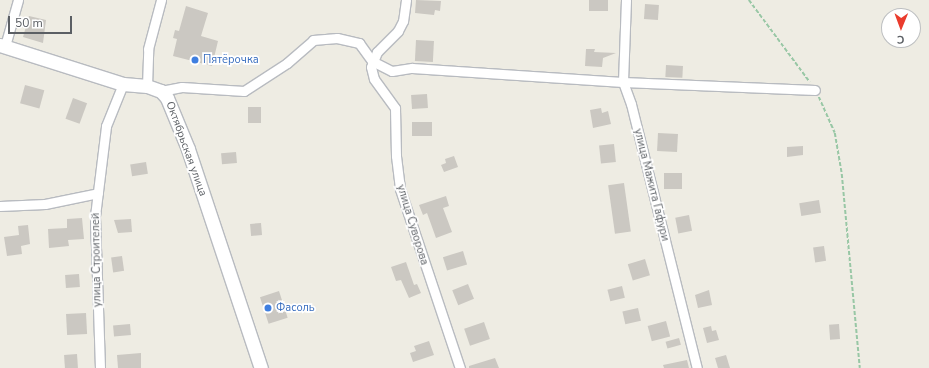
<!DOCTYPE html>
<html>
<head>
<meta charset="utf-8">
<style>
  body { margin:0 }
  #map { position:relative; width:929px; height:368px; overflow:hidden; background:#eeece3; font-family:"Nunito Sans",sans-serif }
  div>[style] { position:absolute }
  .building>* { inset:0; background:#cbc8c2; transform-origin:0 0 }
  .path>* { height:1.5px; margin-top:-0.75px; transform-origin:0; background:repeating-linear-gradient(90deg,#98c7a5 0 4px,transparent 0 6px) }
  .roads { filter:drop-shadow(1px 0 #b8bbc0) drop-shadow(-1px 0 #b8bbc0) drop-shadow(0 1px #b8bbc0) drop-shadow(0 -1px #b8bbc0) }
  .street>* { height:9px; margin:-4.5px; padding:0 4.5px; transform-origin:4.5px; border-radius:4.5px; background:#fff }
  .secondary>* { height:13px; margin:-6.5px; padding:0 6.5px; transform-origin:6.5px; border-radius:6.5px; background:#fff }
  .dots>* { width:11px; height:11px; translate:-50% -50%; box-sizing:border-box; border:2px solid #fff; border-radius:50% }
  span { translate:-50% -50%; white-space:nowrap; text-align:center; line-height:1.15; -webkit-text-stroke:3.5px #fff; paint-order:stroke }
  .shop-label { font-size:11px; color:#366cbe }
  .left { translate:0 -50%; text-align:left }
  .street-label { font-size:11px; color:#5b5f64 }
  .north { position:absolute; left:881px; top:8px; width:40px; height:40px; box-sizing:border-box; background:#fff; border:1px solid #bdbfc1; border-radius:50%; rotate:181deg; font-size:11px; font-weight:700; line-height:16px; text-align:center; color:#5b5f64 }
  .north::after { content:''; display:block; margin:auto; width:14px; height:18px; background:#ea3c2d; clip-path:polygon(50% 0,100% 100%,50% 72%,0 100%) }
  .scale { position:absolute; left:8px; top:16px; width:64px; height:18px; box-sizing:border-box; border:2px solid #5b5f64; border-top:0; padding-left:5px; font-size:12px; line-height:14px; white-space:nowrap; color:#5b5f64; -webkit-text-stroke:3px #fff; paint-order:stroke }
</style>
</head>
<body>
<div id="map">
  <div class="building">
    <i style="clip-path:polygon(416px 0,441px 1px,440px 11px,435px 10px,434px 15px,415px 13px)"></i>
    <i style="left:589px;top:0;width:19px;height:11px"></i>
    <i style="left:645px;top:4px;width:14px;height:15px;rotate:4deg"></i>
    <i style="clip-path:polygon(186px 6px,208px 13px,201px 36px,218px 41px,212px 66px,173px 56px,177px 39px,173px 38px,175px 30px,179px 31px)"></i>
    <i style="clip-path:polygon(29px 16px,46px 20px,43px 43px,23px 37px)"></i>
    <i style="left:416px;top:40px;width:18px;height:21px;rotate:3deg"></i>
    <i style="clip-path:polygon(586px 49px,595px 49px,594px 52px,616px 53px,603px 58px,602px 67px,585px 66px)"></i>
    <i style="left:666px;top:65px;width:17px;height:12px;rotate:3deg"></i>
    <i style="left:25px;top:85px;width:20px;height:19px;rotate:15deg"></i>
    <i style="left:427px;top:94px;width:14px;height:16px;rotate:86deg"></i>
    <i style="left:73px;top:98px;width:15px;height:22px;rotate:20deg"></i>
    <i style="left:261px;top:107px;width:16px;height:13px;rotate:90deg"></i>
    <i style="clip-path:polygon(601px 108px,602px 113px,608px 111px,611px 124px,593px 128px,590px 110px)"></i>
    <i style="left:412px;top:122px;width:20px;height:14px"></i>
    <i style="left:658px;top:133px;width:20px;height:18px;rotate:3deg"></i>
    <i style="left:614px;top:144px;width:18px;height:15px;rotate:84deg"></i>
    <i style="clip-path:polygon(803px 146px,803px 155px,787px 157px,787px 147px)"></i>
    <i style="left:236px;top:152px;width:11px;height:15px;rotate:85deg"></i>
    <i style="clip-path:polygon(454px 156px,458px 167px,444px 172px,441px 165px,446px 163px,445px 159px)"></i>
    <i style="left:146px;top:162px;width:12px;height:16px;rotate:81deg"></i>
    <i style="left:664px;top:173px;width:18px;height:16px"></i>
    <i style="left:624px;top:183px;width:49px;height:16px;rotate:82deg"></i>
    <i style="clip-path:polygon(446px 196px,449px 206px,443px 208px,452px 232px,436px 238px,427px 213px,423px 215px,419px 205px)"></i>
    <i style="left:819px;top:200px;width:13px;height:20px;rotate:81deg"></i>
    <i style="left:689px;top:215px;width:16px;height:14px;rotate:79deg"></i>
    <i style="clip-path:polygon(82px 218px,84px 239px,68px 240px,69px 246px,49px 248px,48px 229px,67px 228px,67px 219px)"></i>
    <i style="clip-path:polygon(131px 219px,132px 232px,118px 233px,114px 220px)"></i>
    <i style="left:261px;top:223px;width:12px;height:11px;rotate:85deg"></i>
    <i style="clip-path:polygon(28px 225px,30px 244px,21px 246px,22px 254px,7px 256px,4px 237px,19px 235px,18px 226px)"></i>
    <i style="left:824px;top:246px;width:15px;height:11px;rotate:82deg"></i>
    <i style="left:463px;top:251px;width:14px;height:21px;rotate:73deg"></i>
    <i style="left:122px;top:256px;width:15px;height:11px;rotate:82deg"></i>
    <i style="left:645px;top:259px;width:17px;height:18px;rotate:73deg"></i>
    <i style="clip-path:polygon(406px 262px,414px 285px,417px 284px,421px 293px,409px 298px,401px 280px,396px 281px,391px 267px)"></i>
    <i style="left:79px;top:274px;width:13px;height:14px;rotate:86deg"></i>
    <i style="left:468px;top:284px;width:16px;height:17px;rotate:68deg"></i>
    <i style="left:622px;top:286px;width:12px;height:15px;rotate:76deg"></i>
    <i style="clip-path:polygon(709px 290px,712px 305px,698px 308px,695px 295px)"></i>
    <i style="left:279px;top:291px;width:28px;height:20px;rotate:72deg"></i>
    <i style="left:638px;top:308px;width:13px;height:16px;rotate:77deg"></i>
    <i style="left:86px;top:313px;width:21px;height:20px;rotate:87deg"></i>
    <i style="left:666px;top:321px;width:16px;height:19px;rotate:75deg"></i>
    <i style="left:484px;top:322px;width:18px;height:21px;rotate:71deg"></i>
    <i style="left:130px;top:324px;width:11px;height:17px;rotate:85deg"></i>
    <i style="left:839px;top:324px;width:15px;height:10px;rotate:86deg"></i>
    <i style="clip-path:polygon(711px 326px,712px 331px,716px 330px,719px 340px,707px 343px,703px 328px)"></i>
    <i style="left:679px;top:338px;width:7px;height:14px;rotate:74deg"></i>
    <i style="clip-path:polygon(429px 341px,434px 355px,413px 362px,410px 353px,416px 351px,414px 346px)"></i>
    <i style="clip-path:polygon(141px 353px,141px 368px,118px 368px,117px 355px)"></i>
    <i style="left:77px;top:354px;width:14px;height:13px;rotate:86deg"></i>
    <i style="clip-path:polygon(726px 355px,730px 368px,718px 368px,715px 358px)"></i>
    <i style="clip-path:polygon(495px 358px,499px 368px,469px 368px,469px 366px)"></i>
    <i style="clip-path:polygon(687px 360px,689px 368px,664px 368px,663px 365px)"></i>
  </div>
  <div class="path">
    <i style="left:749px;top:0;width:102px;rotate:53.4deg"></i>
    <i style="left:819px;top:97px;width:39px;rotate:66deg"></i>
    <i style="left:835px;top:133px;width:42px;rotate:80.3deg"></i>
    <i style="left:842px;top:174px;width:195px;rotate:84.7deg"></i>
  </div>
  <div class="roads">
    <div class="street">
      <i style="left:406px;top:0;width:21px;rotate:98deg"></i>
      <i style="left:403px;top:21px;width:11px;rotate:117deg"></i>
      <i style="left:398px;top:31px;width:30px;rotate:135deg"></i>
      <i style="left:377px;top:52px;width:16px;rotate:112deg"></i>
      <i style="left:371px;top:67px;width:12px;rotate:76deg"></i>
      <i style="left:374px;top:79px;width:36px;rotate:54deg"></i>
      <i style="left:395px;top:108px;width:48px;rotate:88.8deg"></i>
      <i style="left:396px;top:156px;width:33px;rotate:83deg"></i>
      <i style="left:400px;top:189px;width:189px;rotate:71.5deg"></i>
      <i style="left:626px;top:0;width:82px;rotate:92.1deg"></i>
      <i style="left:623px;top:82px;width:23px;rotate:70deg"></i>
      <i style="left:631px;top:104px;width:272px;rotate:76deg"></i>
      <i style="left:5px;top:46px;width:48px;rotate:-74.2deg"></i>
      <i style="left:147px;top:86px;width:37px;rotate:-88deg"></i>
      <i style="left:148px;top:49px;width:51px;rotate:-75.1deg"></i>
      <i style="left:161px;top:91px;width:21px;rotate:-11deg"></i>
      <i style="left:182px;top:87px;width:62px;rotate:3.7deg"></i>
      <i style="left:244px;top:91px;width:51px;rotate:-33.1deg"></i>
      <i style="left:287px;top:63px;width:35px;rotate:-41deg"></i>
      <i style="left:313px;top:40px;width:24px;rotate:-5deg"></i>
      <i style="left:337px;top:38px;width:23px;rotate:13deg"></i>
      <i style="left:359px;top:43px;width:22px;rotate:54deg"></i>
      <i style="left:372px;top:61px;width:22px;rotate:27deg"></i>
      <i style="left:392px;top:71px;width:20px;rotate:-9deg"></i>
      <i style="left:412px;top:68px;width:211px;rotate:3.8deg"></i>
      <i style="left:623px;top:82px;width:192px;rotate:2.4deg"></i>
      <i style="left:0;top:206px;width:45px;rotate:-2.5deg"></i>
      <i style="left:45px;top:204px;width:54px;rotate:-11.7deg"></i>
      <i style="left:100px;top:368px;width:152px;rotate:-91.9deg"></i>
      <i style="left:95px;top:216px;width:91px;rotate:-83deg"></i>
      <i style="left:106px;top:126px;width:45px;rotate:-68deg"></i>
    </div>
    <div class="secondary">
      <i style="left:0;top:45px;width:129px;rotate:17.6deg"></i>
      <i style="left:123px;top:84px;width:24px;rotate:5deg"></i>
      <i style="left:147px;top:86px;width:15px;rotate:20deg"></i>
      <i style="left:161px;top:91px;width:9px;rotate:49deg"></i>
      <i style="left:167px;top:98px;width:55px;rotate:67.6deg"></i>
      <i style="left:188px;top:149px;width:231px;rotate:71.6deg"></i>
    </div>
  </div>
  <div class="dots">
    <i style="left:195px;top:60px;background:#3f7fe0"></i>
    <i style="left:268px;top:308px;background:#3f7fe0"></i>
  </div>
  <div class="shop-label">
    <span class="left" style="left:203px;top:60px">Пятёрочка</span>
    <span class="left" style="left:276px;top:308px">Фасоль</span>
  </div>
  <div class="street-label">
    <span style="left:186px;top:149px;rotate:70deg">Октябрьская улица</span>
    <span style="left:651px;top:185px;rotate:76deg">улица Мажита Гафури</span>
    <span style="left:412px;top:225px;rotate:73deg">улица Суворова</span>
    <span style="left:97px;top:260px;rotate:-91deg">улица Строителей</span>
  </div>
  <div class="north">С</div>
  <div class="scale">50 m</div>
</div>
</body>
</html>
